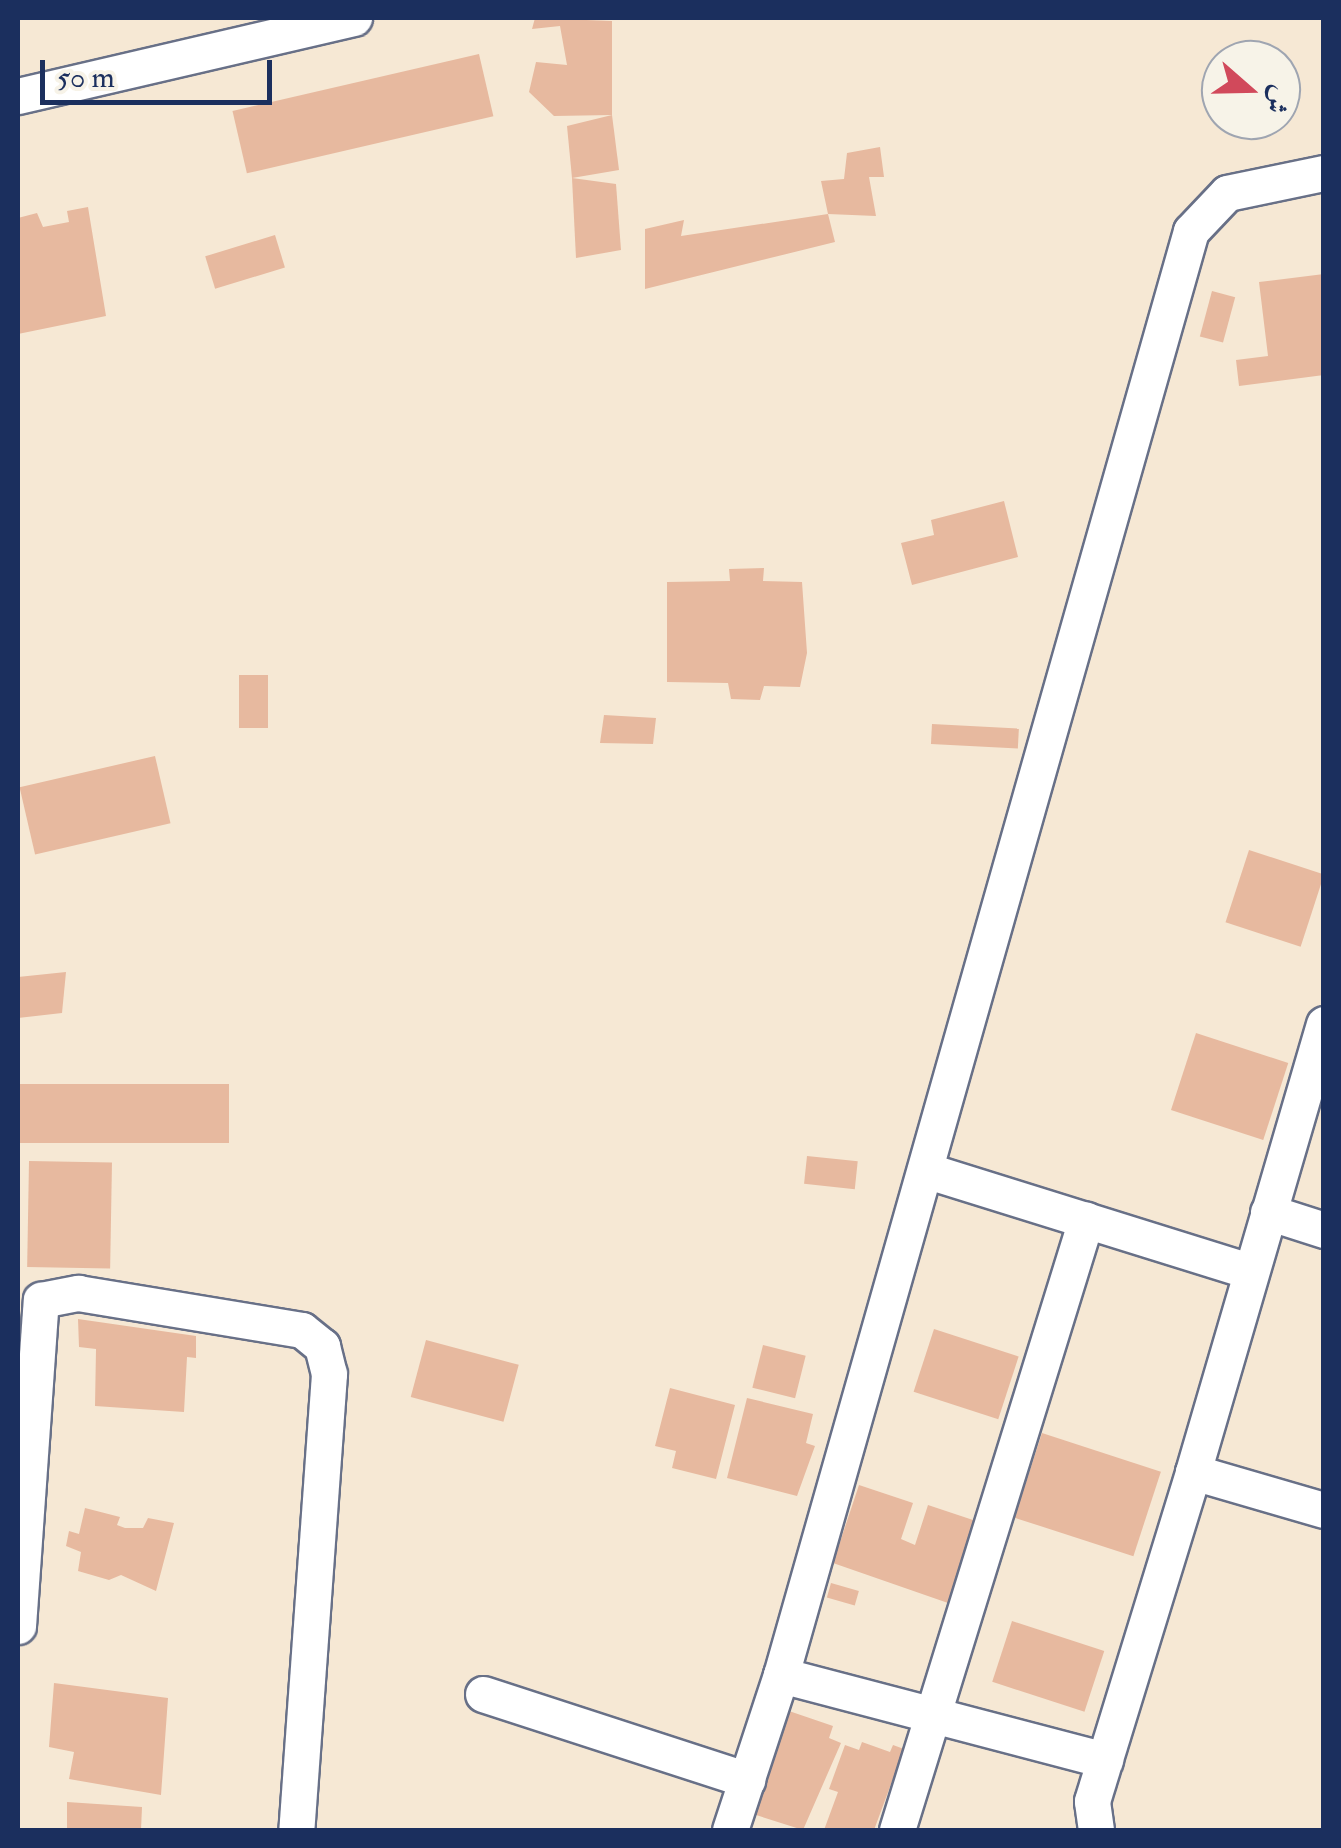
<!DOCTYPE html>
<html>
<head>
<meta charset="utf-8">
<style>
  body { margin:0 }
  #map { position:relative; width:1341px; height:1848px; overflow:hidden; background:#f6e8d4; font-family:"IM FELL Double Pica",Amiri,serif }
  div>[style] { position:absolute }
  .building>* { inset:0; background:#e7b99f; transform-origin:0 0 }
  .roads { filter:drop-shadow(2px 0 #687087) drop-shadow(-2px 0 #687087) drop-shadow(0 2px #687087) drop-shadow(0 -2px #687087) }
  .minor>* { height:35px; margin:-17.5px; padding:0 17.5px; transform-origin:17.5px; border-radius:17.5px; background:#fff }
  span { translate:-50% -50%; white-space:nowrap; text-align:center; line-height:1.15; -webkit-text-stroke:8px #f7f3e8; paint-order:stroke }
  .frame { position:absolute; inset:0; border:20px solid #1b2f5e; pointer-events:none }
  .north { position:absolute; left:1201px; top:40px; width:100px; height:100px; box-sizing:border-box; background:#f7f3e8; border:2px solid #9fa5b1; border-radius:50%; rotate:110deg; font-size:28px; font-weight:700; line-height:40px; text-align:center; color:#1b2f5e }
  .north::after { content:''; display:block; margin:auto; width:35px; height:45px; background:#d1495b; clip-path:polygon(50% 0,100% 100%,50% 72%,0 100%) }
  .scale { position:absolute; left:40px; top:60px; width:232px; height:45px; box-sizing:border-box; border:5px solid #1b2f5e; border-top:0; padding-left:12px; font-size:30px; line-height:35px; white-space:nowrap; color:#1b2f5e; -webkit-text-stroke:8px #f7f3e8; paint-order:stroke }
</style>
</head>
<body>
<div id="map">
  <div class="building">
    <i style="clip-path:polygon(535px 18px,612px 21px,612px 115px,554px 116px,529px 92px,536px 62px,567px 65px,560px 26px,532px 29px)"></i>
    <i style="left:479px;top:54px;width:64px;height:253px;rotate:77deg"></i>
    <i style="clip-path:polygon(612px 115px,619px 170px,572px 178px,567px 126px)"></i>
    <i style="clip-path:polygon(880px 147px,884px 177px,869px 177px,876px 216px,828px 214px,821px 181px,844px 179px,847px 153px)"></i>
    <i style="clip-path:polygon(572px 178px,616px 184px,621px 250px,576px 258px)"></i>
    <i style="clip-path:polygon(88px 207px,106px 316px,18px 334px,18px 218px,37px 213px,43px 227px,69px 222px,67px 211px)"></i>
    <i style="clip-path:polygon(828px 214px,835px 242px,645px 289px,645px 229px,684px 220px,681px 236px)"></i>
    <i style="left:275px;top:235px;width:34px;height:73px;rotate:73deg"></i>
    <i style="clip-path:polygon(1324px 274px,1324px 375px,1239px 386px,1236px 360px,1268px 356px,1259px 282px)"></i>
    <i style="left:1212px;top:291px;width:24px;height:47px;rotate:15deg"></i>
    <i style="clip-path:polygon(1004px 501px,1018px 557px,912px 585px,901px 543px,934px 535px,931px 520px)"></i>
    <i style="clip-path:polygon(764px 568px,763px 581px,802px 582px,807px 653px,800px 687px,764px 686px,760px 700px,731px 699px,728px 683px,667px 682px,667px 582px,730px 581px,729px 569px)"></i>
    <i style="left:239px;top:675px;width:29px;height:53px"></i>
    <i style="clip-path:polygon(604px 715px,656px 718px,653px 744px,600px 743px)"></i>
    <i style="left:932px;top:724px;width:87px;height:20px;rotate:3deg"></i>
    <i style="left:155px;top:756px;width:69px;height:139px;rotate:77deg"></i>
    <i style="left:1249px;top:850px;width:79px;height:76px;rotate:18deg"></i>
    <i style="clip-path:polygon(66px 972px,62px 1013px,18px 1018px,18px 977px)"></i>
    <i style="left:1196px;top:1033px;width:97px;height:81px;rotate:18deg"></i>
    <i style="left:229px;top:1084px;width:59px;height:211px;rotate:90deg"></i>
    <i style="left:807px;top:1156px;width:51px;height:28px;rotate:6deg"></i>
    <i style="left:29px;top:1161px;width:83px;height:106px;rotate:1deg"></i>
    <i style="clip-path:polygon(78px 1319px,196px 1336px,196px 1358px,187px 1357px,184px 1412px,95px 1406px,96px 1349px,79px 1347px)"></i>
    <i style="left:934px;top:1329px;width:89px;height:66px;rotate:18deg"></i>
    <i style="left:426px;top:1340px;width:96px;height:59px;rotate:15deg"></i>
    <i style="left:763px;top:1345px;width:44px;height:44px;rotate:14deg"></i>
    <i style="clip-path:polygon(670px 1388px,735px 1405px,716px 1479px,672px 1468px,676px 1451px,655px 1446px)"></i>
    <i style="clip-path:polygon(747px 1398px,813px 1414px,806px 1443px,815px 1446px,797px 1496px,727px 1478px)"></i>
    <i style="left:1042px;top:1433px;width:125px;height:89px;rotate:18deg"></i>
    <i style="clip-path:polygon(859px 1485px,913px 1503px,901px 1539px,915px 1545px,928px 1505px,976px 1521px,948px 1603px,833px 1563px)"></i>
    <i style="clip-path:polygon(85px 1508px,120px 1517px,117px 1525px,125px 1528px,143px 1528px,148px 1518px,174px 1523px,156px 1591px,121px 1575px,109px 1580px,78px 1571px,81px 1552px,66px 1546px,69px 1531px,79px 1534px)"></i>
    <i style="left:831px;top:1583px;width:29px;height:15px;rotate:16deg"></i>
    <i style="left:1012px;top:1621px;width:97px;height:64px;rotate:18deg"></i>
    <i style="clip-path:polygon(54px 1683px,168px 1698px,161px 1795px,69px 1779px,74px 1752px,49px 1747px)"></i>
    <i style="clip-path:polygon(789px 1711px,833px 1726px,829px 1738px,841px 1743px,803px 1830px,753px 1814px)"></i>
    <i style="clip-path:polygon(862px 1742px,890px 1752px,893px 1745px,904px 1749px,874px 1830px,824px 1830px,838px 1792px,829px 1789px,845px 1745px,859px 1750px)"></i>
    <i style="clip-path:polygon(67px 1802px,142px 1807px,141px 1830px,67px 1830px)"></i>
  </div>
  <div class="roads">
    <div class="minor">
      <i style="left:18px;top:96px;width:345px;rotate:-13.1deg"></i>
      <i style="left:1324px;top:1024px;width:467px;rotate:106.3deg"></i>
      <i style="left:1193px;top:1472px;width:136px;rotate:16.2deg"></i>
      <i style="left:925px;top:1170px;width:340px;rotate:17.3deg"></i>
      <i style="left:1268px;top:1212px;width:59px;rotate:17.8deg"></i>
      <i style="left:18px;top:1626px;width:327px;rotate:-86deg"></i>
      <i style="left:41px;top:1300px;width:38px;rotate:-11deg"></i>
      <i style="left:78px;top:1293px;width:227px;rotate:9.4deg"></i>
      <i style="left:302px;top:1330px;width:26px;rotate:39deg"></i>
      <i style="left:322px;top:1346px;width:29px;rotate:76deg"></i>
      <i style="left:329px;top:1374px;width:457px;rotate:94.1deg"></i>
      <i style="left:781px;top:1675px;width:335px;rotate:14.7deg"></i>
      <i style="left:483px;top:1694px;width:278px;rotate:18deg"></i>
      <i style="left:730px;top:1830px;width:163px;rotate:-71.8deg"></i>
      <i style="left:781px;top:1675px;width:1501px;rotate:-74.15deg"></i>
      <i style="left:1191px;top:231px;width:52px;rotate:-46.5deg"></i>
      <i style="left:1227px;top:193px;width:99px;rotate:-11.7deg"></i>
      <i style="left:897px;top:1830px;width:639px;rotate:-72.79deg"></i>
      <i style="left:1096px;top:1830px;width:29px;rotate:-98deg"></i>
      <i style="left:1092px;top:1801px;width:344px;rotate:-72.9deg"></i>
    </div>
  </div>
  <div class="frame"></div>
  <div class="north">ش</div>
  <div class="scale">50 m</div>
</div>
</body>
</html>
